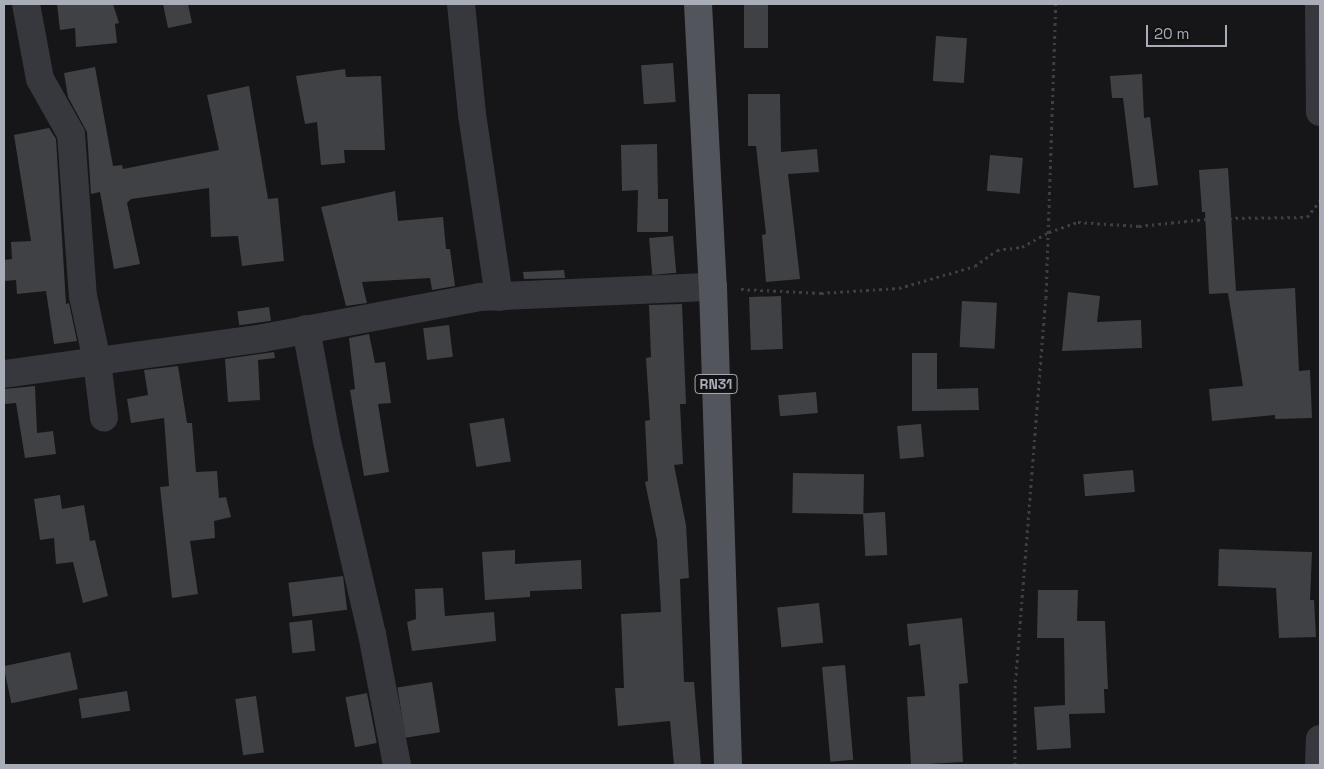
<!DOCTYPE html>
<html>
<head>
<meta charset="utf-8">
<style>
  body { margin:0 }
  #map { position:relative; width:1324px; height:769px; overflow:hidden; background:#161618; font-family:"Space Grotesk",sans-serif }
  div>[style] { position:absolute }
  .building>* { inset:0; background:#404145; transform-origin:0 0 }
  .path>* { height:3px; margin-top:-1.5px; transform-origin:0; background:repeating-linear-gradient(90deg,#3d3f44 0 2.5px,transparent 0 6.5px) }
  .street>* { height:28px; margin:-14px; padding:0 14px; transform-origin:14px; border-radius:14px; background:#37383d }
  .primary>* { height:28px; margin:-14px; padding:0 14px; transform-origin:14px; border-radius:14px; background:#53555c }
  span { translate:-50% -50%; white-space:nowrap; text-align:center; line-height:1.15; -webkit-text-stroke:5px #111113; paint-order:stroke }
  .shield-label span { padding:1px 4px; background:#111113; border:1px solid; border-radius:4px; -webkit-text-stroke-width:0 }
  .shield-label { font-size:14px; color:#a8adb8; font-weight:700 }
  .frame { position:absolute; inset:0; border:5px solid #a8adb8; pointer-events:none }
  .scale { position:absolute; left:1146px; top:25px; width:81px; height:22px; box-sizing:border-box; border:2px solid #a8adb8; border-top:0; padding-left:6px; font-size:15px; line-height:18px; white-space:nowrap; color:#a8adb8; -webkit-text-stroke:4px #111113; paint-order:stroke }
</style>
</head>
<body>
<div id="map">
  <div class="building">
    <i style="clip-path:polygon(57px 4px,113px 4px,119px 23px,115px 24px,117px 43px,76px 47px,75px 28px,60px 30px)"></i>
    <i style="clip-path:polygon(163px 4px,188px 4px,192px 23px,168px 28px)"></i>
    <i style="left:744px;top:4px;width:24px;height:44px"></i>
    <i style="left:936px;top:36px;width:31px;height:45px;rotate:4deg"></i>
    <i style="left:673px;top:63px;width:39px;height:32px;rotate:86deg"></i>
    <i style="clip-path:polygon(95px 67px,113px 166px,122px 165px,123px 169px,219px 150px,207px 95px,249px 86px,268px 199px,278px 198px,284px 261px,242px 266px,238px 236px,211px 237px,209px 188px,131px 199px,127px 203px,140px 264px,114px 269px,100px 192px,91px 194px,87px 132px,68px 97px,64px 73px)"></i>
    <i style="clip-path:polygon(345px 69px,346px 77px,381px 76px,385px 150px,344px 150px,345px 163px,321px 165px,317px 122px,305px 124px,296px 76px)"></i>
    <i style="clip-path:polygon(1142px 74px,1144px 118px,1150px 117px,1158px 185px,1134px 188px,1123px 98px,1112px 98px,1110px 76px)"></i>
    <i style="clip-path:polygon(748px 94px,780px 94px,781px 152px,817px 149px,819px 172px,788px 174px,800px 279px,766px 282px,762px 235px,766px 234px,756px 146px,748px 146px)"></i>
    <i style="clip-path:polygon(49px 128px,56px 139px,66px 304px,69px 303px,77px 341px,54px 344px,46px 291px,17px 294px,16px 280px,4px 281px,4px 260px,12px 259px,11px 242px,31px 241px,14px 135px)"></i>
    <i style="clip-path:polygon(657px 144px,658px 199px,668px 199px,668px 232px,637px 232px,638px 190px,622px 191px,621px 145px)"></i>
    <i style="left:990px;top:155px;width:33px;height:36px;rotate:5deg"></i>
    <i style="clip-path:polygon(1228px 168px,1236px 291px,1295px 288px,1299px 371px,1310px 370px,1312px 418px,1275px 419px,1275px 415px,1212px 421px,1209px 389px,1243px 386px,1228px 293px,1209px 294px,1205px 212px,1202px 212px,1199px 170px)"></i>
    <i style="clip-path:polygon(395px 191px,398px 221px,443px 217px,446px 249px,450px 249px,455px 286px,432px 290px,430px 278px,362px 282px,367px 303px,346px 306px,321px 207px)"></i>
    <i style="left:673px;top:236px;width:37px;height:24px;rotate:85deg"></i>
    <i style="clip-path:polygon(564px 270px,565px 278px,524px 279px,523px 272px)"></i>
    <i style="clip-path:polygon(1068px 292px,1100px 296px,1097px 322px,1141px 320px,1142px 348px,1062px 351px)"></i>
    <i style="left:781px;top:296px;width:53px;height:32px;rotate:88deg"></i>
    <i style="left:962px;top:301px;width:35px;height:46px;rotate:3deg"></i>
    <i style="clip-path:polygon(682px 304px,686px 404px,680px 404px,683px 464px,674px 465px,686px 525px,689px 578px,680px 579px,684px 682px,694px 682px,701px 765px,674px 765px,670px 721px,618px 726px,615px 688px,624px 688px,621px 614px,661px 612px,657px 540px,645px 482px,648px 481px,645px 421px,650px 420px,646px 358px,651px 357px,649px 305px)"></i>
    <i style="left:269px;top:307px;width:14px;height:32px;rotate:82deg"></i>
    <i style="left:449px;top:325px;width:32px;height:26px;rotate:83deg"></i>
    <i style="clip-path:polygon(369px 334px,375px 363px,385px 362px,391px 403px,378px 404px,389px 472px,364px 476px,350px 390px,355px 389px,349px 338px)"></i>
    <i style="clip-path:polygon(274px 352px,275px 358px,258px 360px,260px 400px,228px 402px,225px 359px)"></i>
    <i style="clip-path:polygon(912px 353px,937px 353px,937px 389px,978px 388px,979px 410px,912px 411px)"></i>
    <i style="clip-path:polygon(178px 366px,187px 423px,192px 423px,196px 472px,217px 471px,219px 498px,226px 497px,231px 517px,214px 521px,215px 538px,190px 541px,198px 594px,172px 598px,160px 487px,169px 486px,164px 418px,131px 423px,127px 399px,148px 395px,144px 370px)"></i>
    <i style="clip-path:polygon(35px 386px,37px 433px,53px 431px,56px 454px,25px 458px,16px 403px,4px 404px,4px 389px)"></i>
    <i style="left:816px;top:392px;width:21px;height:38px;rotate:85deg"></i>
    <i style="left:504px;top:418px;width:44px;height:35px;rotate:81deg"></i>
    <i style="left:921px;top:424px;width:33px;height:24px;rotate:85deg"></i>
    <i style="left:1133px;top:470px;width:22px;height:50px;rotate:85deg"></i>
    <i style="left:793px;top:473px;width:71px;height:40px;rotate:1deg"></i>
    <i style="clip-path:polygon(60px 495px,62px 509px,84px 505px,90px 541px,95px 540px,108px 596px,83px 603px,73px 562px,56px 564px,54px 538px,40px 540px,34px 499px)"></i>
    <i style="left:885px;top:512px;width:43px;height:22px;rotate:87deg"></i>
    <i style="clip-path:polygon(1219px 549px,1312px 552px,1310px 600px,1314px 600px,1316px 637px,1279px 638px,1276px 588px,1218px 586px)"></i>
    <i style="clip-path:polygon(515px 550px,515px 564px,581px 560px,582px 589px,530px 591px,530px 597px,485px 600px,482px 552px)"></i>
    <i style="left:343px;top:576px;width:34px;height:55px;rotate:83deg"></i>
    <i style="clip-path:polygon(443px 588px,445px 616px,494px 612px,496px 641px,412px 651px,407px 622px,416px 619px,415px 589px)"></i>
    <i style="clip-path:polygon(1038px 590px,1078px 590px,1077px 621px,1105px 621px,1108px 689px,1104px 689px,1105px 713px,1069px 714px,1071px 748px,1037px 750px,1034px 707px,1065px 705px,1064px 638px,1037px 638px)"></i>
    <i style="left:819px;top:603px;width:40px;height:42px;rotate:84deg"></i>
    <i style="clip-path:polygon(962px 618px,968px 683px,959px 684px,963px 762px,911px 765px,907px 697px,925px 696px,920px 644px,909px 646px,907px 624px)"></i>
    <i style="left:312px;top:620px;width:31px;height:23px;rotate:84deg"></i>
    <i style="left:70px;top:652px;width:38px;height:68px;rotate:78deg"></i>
    <i style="left:845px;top:665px;width:95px;height:23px;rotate:85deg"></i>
    <i style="left:432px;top:682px;width:51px;height:35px;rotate:81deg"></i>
    <i style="left:127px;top:691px;width:20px;height:49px;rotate:81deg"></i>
    <i style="left:367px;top:693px;width:51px;height:22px;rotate:79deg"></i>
    <i style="left:256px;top:696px;width:57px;height:21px;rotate:82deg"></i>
  </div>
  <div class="path">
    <i style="left:741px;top:289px;width:80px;rotate:2.9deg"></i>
    <i style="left:821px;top:293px;width:78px;rotate:-3.7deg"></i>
    <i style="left:899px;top:288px;width:79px;rotate:-16.1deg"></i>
    <i style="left:975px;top:266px;width:27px;rotate:-36deg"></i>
    <i style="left:997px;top:250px;width:25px;rotate:-7deg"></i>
    <i style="left:1022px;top:247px;width:31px;rotate:-29deg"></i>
    <i style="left:1049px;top:232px;width:31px;rotate:-19deg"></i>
    <i style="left:1078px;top:222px;width:61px;rotate:3.8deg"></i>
    <i style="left:1139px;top:226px;width:77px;rotate:-5.9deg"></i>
    <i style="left:1216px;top:218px;width:91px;rotate:-0.6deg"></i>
    <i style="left:1307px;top:217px;width:21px;rotate:-51deg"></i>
    <i style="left:1015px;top:765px;width:77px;rotate:-90deg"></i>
    <i style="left:1015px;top:688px;width:391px;rotate:-85.5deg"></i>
    <i style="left:1046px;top:298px;width:294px;rotate:-88.1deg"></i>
  </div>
  <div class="street">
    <i style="left:26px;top:4px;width:76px;rotate:79.4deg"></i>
    <i style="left:40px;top:79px;width:63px;rotate:60.6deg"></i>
    <i style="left:71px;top:134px;width:162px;rotate:85.8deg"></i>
    <i style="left:83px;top:296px;width:66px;rotate:77.8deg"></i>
    <i style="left:97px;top:361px;width:57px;rotate:83deg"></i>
    <i style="left:461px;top:4px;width:111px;rotate:84.3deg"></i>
    <i style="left:472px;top:114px;width:185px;rotate:81.6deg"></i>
    <i style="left:1319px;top:4px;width:108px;rotate:89.5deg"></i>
    <i style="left:306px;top:329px;width:114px;rotate:79.4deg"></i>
    <i style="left:327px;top:441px;width:198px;rotate:76.9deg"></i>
    <i style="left:372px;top:634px;width:133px;rotate:79.2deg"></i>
    <i style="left:4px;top:374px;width:261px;rotate:-7.9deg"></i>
    <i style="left:263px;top:338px;width:221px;rotate:-10.7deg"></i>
    <i style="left:480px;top:297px;width:233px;rotate:-2.5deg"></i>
    <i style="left:1319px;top:765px;width:26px;rotate:-88deg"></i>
  </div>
  <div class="primary">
    <i style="left:698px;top:4px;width:283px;rotate:87deg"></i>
    <i style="left:713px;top:287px;width:478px;rotate:88.2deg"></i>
  </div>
  <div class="shield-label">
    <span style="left:716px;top:384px">RN31</span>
  </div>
  <div class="frame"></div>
  <div class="scale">20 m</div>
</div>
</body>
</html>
